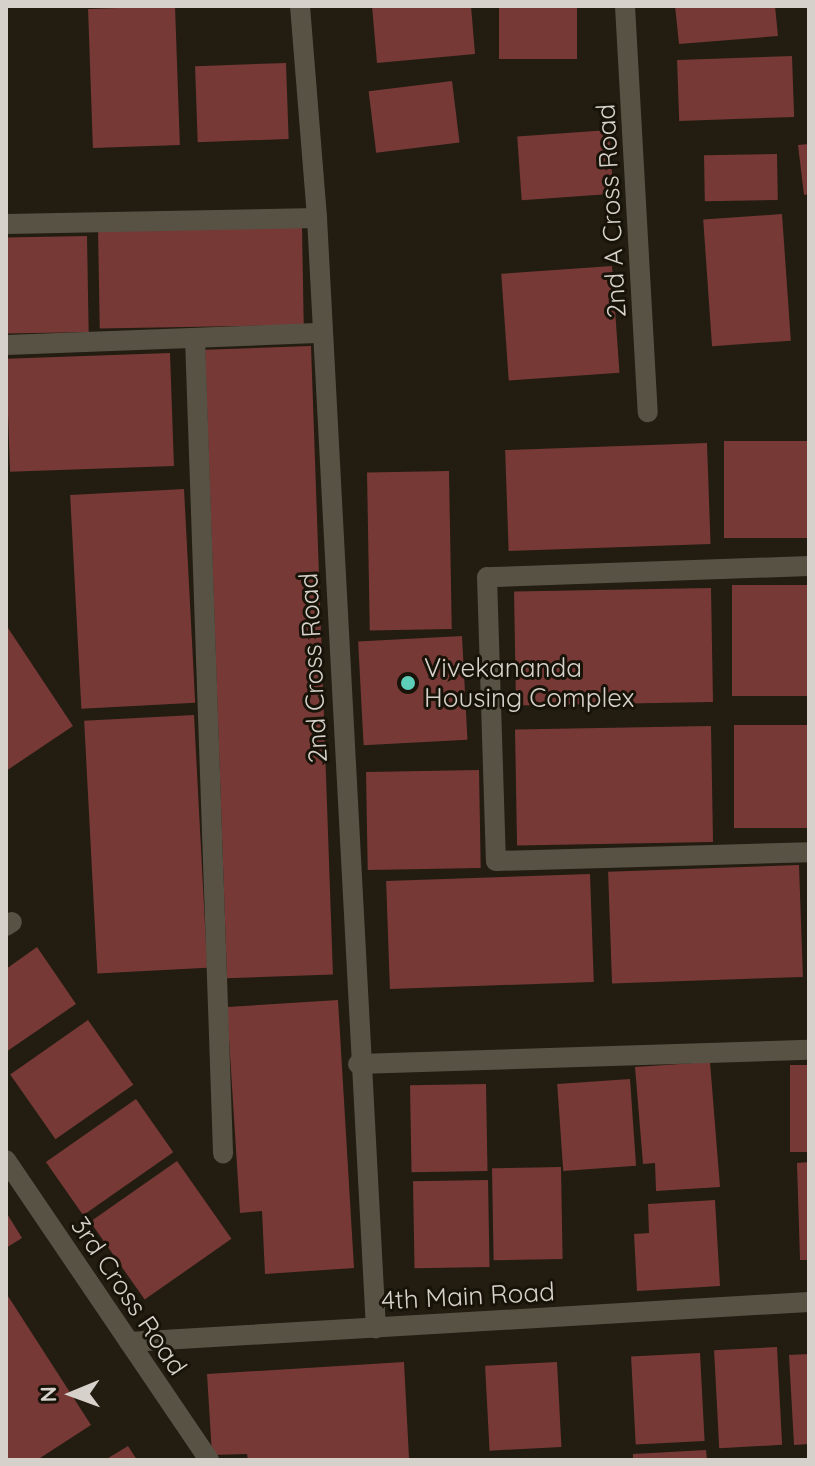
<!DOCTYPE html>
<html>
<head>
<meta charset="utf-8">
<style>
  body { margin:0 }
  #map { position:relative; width:815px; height:1466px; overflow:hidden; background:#221c11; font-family:Quicksand,sans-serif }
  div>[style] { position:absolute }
  .building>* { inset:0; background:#763936; transform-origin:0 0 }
  .minor>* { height:20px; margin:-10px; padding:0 10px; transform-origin:10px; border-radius:10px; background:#585245 }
  .dots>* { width:22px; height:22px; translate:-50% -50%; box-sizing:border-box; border:4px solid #181308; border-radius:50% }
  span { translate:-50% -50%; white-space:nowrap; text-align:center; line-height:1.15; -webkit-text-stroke:6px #181308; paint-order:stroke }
  .street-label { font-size:26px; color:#d6d2cb }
  .poi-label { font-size:26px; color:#d6d2cb }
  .left { translate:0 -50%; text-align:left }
  .frame { position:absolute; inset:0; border:8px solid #d6d2cb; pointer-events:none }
  .north { position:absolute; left:32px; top:1354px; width:80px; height:80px; -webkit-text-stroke:6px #181308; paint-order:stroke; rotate:269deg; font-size:22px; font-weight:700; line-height:32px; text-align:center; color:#d6d2cb }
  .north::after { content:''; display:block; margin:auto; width:28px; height:36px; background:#d6d2cb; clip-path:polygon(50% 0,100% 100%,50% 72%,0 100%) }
</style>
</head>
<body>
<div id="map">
  <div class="building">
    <i style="left:175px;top:6px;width:139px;height:87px;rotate:88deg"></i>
    <i style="clip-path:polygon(372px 6px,471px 6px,475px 54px,377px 63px)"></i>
    <i style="left:499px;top:6px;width:78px;height:53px"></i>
    <i style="clip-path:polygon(675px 6px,775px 6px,778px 36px,679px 44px)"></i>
    <i style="left:792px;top:56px;width:61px;height:115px;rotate:88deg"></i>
    <i style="left:286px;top:63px;width:76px;height:91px;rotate:88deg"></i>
    <i style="left:452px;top:81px;width:62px;height:84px;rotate:83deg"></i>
    <i style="left:609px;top:130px;width:64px;height:92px;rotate:86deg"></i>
    <i style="clip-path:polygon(809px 144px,809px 194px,804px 195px,798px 145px)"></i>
    <i style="left:777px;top:154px;width:46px;height:73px;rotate:89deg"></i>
    <i style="left:782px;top:214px;width:127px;height:79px;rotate:86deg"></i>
    <i style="left:302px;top:226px;width:99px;height:204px;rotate:89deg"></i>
    <i style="left:87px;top:236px;width:96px;height:81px;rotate:89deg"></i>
    <i style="left:612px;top:266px;width:107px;height:111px;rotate:86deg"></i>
    <i style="left:311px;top:346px;width:629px;height:106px;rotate:88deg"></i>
    <i style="left:170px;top:353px;width:113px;height:164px;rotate:88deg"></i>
    <i style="left:809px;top:441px;width:97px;height:85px;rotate:90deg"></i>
    <i style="left:707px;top:443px;width:101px;height:202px;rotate:88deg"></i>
    <i style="left:449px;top:471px;width:158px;height:82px;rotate:89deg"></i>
    <i style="left:184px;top:489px;width:214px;height:114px;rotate:87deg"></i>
    <i style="left:809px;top:585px;width:111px;height:77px;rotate:90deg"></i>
    <i style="left:711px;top:588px;width:114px;height:197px;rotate:89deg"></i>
    <i style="clip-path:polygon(6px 625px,73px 726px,6px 771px)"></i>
    <i style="left:462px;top:636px;width:104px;height:104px;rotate:87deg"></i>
    <i style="left:194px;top:715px;width:253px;height:110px;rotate:87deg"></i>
    <i style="left:809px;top:725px;width:103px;height:75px;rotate:90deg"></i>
    <i style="left:711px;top:726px;width:116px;height:196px;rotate:89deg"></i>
    <i style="left:479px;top:770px;width:98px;height:113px;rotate:89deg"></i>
    <i style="left:799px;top:865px;width:112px;height:191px;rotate:88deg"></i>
    <i style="left:590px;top:874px;width:108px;height:204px;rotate:88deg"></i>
    <i style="clip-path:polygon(37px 947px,76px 1004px,6px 1052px,6px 969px)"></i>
    <i style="clip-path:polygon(338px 1000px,354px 1268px,265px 1274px,262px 1211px,240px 1213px,227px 1007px)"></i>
    <i style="left:88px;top:1020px;width:79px;height:95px;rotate:55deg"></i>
    <i style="clip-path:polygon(710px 1062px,720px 1187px,656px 1191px,655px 1163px,643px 1164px,635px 1067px)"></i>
    <i style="left:809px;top:1065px;width:87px;height:19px;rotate:90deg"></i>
    <i style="left:630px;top:1079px;width:87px;height:73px;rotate:86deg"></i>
    <i style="left:486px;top:1084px;width:87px;height:76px;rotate:89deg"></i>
    <i style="left:136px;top:1099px;width:65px;height:110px;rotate:55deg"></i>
    <i style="left:177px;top:1161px;width:95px;height:106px;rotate:55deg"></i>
    <i style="clip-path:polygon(809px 1162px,809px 1260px,800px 1260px,797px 1163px)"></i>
    <i style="left:561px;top:1167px;width:92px;height:69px;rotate:89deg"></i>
    <i style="left:488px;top:1180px;width:87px;height:75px;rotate:89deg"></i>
    <i style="clip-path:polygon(715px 1200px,720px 1286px,637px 1291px,634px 1234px,649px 1233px,648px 1204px)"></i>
    <i style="clip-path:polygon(6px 1212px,22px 1238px,6px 1248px)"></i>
    <i style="clip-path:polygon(6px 1293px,91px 1425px,37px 1460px,6px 1460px)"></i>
    <i style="left:777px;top:1347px;width:98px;height:63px;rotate:87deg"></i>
    <i style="left:700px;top:1353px;width:88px;height:69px;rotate:87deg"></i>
    <i style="clip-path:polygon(809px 1354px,809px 1444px,794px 1445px,789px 1355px)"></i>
    <i style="clip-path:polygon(404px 1362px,409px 1458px,248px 1460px,247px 1454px,212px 1455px,207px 1374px)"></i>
    <i style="left:557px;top:1362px;width:85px;height:72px;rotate:87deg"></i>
    <i style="clip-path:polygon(128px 1446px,137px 1460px,105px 1460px)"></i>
    <i style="clip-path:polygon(706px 1450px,707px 1460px,633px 1460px,633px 1454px)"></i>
  </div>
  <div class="minor">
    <i style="left:300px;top:6px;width:213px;rotate:85.4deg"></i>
    <i style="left:317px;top:218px;width:1112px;rotate:86.96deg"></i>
    <i style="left:625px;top:6px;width:407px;rotate:86.8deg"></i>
    <i style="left:6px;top:224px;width:311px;rotate:-1.1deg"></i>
    <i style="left:195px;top:338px;width:816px;rotate:88.03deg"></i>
    <i style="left:6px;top:345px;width:317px;rotate:-2.2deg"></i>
    <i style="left:809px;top:566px;width:322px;rotate:178deg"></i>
    <i style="left:487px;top:577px;width:284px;rotate:88.2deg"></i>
    <i style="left:496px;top:861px;width:313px;rotate:-1.6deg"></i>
    <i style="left:6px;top:926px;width:7px;rotate:-34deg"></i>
    <i style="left:358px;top:1064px;width:451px;rotate:-1.8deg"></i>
    <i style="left:6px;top:1160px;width:362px;rotate:55.9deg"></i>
    <i style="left:129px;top:1342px;width:681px;rotate:-3.37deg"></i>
  </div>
  <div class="dots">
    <i style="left:408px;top:683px;background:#5dceb8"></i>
  </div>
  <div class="street-label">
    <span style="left:611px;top:211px;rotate:-93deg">2nd A Cross Road</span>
    <span style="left:313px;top:668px;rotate:-93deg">2nd Cross Road</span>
    <span style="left:129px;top:1296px;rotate:56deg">3rd Cross Road</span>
    <span style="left:468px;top:1296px;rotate:-3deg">4th Main Road</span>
  </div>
  <div class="poi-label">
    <span class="left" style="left:424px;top:683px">Vivekananda<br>Housing Complex</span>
  </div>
  <div class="frame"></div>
  <div class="north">N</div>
</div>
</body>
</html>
